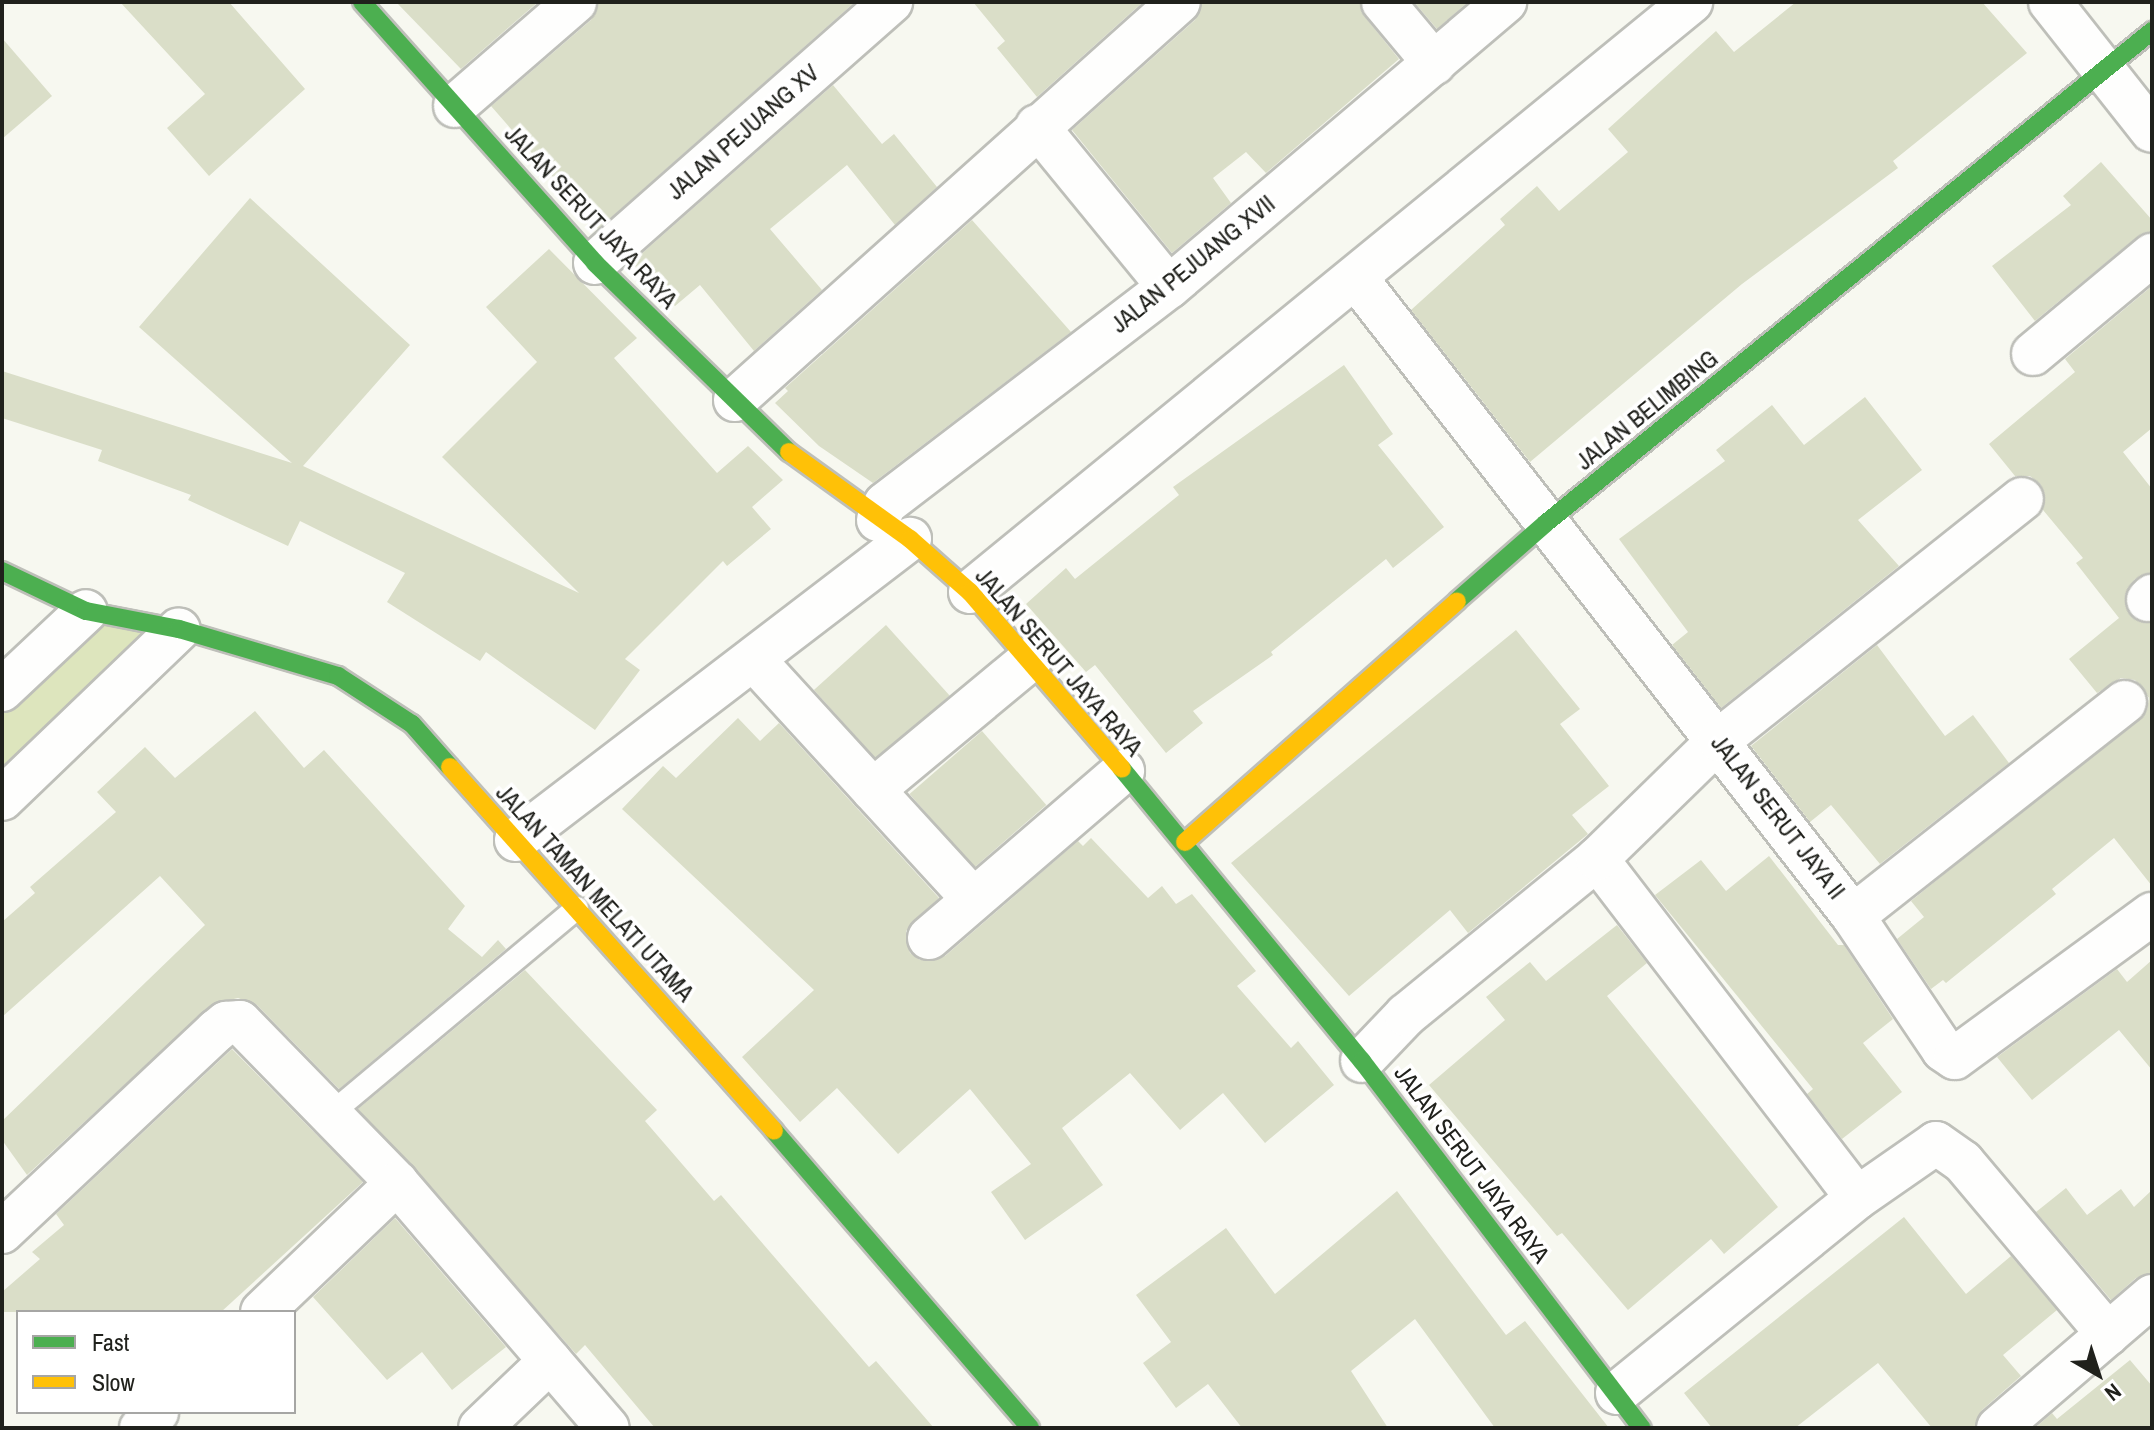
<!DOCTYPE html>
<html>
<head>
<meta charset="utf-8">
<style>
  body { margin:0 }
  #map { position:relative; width:2154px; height:1430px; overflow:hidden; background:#f7f8f0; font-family:"Archivo Narrow",sans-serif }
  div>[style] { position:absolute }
  .green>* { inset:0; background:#dde5bd }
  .building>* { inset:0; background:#dadec8; transform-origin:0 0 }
  .roads { filter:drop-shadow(2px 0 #bebfb9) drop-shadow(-2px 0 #bebfb9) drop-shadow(0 2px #bebfb9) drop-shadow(0 -2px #bebfb9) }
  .lane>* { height:22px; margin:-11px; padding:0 11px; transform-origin:11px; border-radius:11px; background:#fefefd }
  .street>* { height:42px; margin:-21px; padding:0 21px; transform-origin:21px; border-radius:21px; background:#fefefd }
  .fast>* { height:18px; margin:-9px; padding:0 9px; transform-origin:9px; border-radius:9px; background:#4caf50 }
  .slow>* { height:18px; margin:-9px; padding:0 9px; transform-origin:9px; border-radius:9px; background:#ffc107 }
  span { translate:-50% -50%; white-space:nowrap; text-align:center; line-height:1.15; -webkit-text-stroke:7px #fff; paint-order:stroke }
  .street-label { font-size:24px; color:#20211c }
  .frame { position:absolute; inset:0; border:4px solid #20211c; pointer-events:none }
  .legend { position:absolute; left:16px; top:1310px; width:280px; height:104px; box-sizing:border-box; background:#fff; border:2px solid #a6a6a4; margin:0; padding:10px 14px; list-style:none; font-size:24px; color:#20211c }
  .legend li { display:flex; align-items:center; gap:16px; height:40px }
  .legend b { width:40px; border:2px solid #a6a6a4 }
  .north { position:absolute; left:2058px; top:1334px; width:80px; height:80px; -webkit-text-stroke:6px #fff; paint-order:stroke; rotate:141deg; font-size:22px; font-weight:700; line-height:32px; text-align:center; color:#20211c }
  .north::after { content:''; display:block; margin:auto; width:28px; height:36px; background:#20211c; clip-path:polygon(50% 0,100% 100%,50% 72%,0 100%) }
</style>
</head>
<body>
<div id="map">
  <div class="green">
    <i style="clip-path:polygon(86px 611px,179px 629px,2px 799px,2px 690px)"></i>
  </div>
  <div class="building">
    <i style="clip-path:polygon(120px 2px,229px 2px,305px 89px,209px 176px,167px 128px,205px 94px)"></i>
    <i style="clip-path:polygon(396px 2px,538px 2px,461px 69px)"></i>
    <i style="clip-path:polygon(598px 2px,855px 2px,598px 229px,491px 106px,591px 20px)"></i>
    <i style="clip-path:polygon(973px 2px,1143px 2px,1037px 97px,997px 48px,1005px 41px)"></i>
    <i style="clip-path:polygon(1202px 2px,1360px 2px,1365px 17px,1399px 59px,1266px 173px,1246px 152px,1213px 178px,1231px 203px,1172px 253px,1072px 130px,1195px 20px)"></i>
    <i style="clip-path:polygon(1414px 2px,1468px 2px,1437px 29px)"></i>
    <i style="clip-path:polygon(1796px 2px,1982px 2px,2027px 53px,1893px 161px,1898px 168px,1742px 284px,1530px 462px,1411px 310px,1505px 225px,1500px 219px,1537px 186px,1559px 211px,1628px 152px,1608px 129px,1716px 31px,1734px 52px)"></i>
    <i style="clip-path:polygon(2px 38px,52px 96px,2px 139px)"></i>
    <i style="clip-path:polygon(833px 85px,882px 144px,894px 134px,937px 187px,895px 225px,847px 165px,770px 229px,822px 290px,754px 351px,700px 285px,675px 306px,631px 263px)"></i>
    <i style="clip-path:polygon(2101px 162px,2152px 220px,2152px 232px,2137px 237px,2035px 321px,1992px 266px,2071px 205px,2063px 196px)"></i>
    <i style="clip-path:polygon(250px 198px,410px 345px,303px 466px,579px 593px,442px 457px,537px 362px,486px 307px,549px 249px,637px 338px,614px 358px,717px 473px,748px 446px,783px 480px,752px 507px,771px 529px,727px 566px,723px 561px,625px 659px,640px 670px,595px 730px,486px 652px,480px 661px,387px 602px,405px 573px,300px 521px,288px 546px,188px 500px,191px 495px,98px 461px,102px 450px,2px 418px,2px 371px,292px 463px,139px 327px)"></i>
    <i style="clip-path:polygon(972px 220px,1071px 332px,873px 483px,819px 446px,775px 403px,788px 391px,785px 388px)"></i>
    <i style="clip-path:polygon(2152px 286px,2152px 428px,2123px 452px,2152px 489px,2152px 573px,2135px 579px,2125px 595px,2131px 616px,2152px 623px,2152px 886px,2114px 838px,2052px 889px,2056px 894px,1946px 983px,1943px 980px,1931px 989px,1897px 939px,1924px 917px,1911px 901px,2147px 710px,2149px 698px,2135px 680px,2121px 678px,2097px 693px,2069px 659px,2119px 618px,2076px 563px,2083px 558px,2043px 510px,2041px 485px,2030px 476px,2015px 476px,1989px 444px,2075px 372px,2065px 359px)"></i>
    <i style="clip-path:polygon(1344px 365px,1393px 434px,1378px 445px,1444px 527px,1393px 568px,1386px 559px,1271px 652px,1273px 655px,1193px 711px,1203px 723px,1166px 753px,1095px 665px,1086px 672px,1026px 604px,1066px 568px,1075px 579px,1179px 495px,1173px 487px)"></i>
    <i style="clip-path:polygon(1865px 397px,1922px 470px,1858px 520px,1899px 566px,1721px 708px,1672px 645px,1688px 632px,1619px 539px,1725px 461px,1716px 450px,1772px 405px,1804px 445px)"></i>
    <i style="left:886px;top:625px;width:95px;height:97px;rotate:48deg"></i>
    <i style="clip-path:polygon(1516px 630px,1580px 709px,1560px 724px,1609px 786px,1572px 815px,1588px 834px,1468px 933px,1450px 910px,1349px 996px,1231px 863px)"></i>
    <i style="clip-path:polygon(1877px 645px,1945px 736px,1973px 715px,2009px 763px,1880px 864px,1831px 805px,1810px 822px,1751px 746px)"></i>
    <i style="clip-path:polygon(255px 711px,304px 768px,324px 750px,465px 906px,448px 929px,482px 957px,498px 940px,506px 949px,339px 1089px,257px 1005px,238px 998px,212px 1004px,27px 1175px,2px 1140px,2px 1121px,205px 925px,160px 876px,2px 1017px,2px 922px,35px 893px,30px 887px,116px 812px,97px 792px,145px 747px,175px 778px)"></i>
    <i style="clip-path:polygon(738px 718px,760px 741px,779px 723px,939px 898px,906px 931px,910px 953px,920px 960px,945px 956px,1078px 841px,1083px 846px,1091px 838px,1148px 898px,1162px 886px,1176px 904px,1192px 894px,1256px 971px,1237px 986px,1291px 1048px,1298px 1041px,1334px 1085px,1265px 1143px,1223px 1093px,1180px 1130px,1130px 1073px,1062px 1128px,1103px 1185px,1025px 1240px,991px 1192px,1031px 1164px,970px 1089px,898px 1154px,837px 1088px,800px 1122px,742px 1057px,814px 990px,622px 809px,663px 766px,676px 778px)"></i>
    <i style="left:982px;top:731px;width:98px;height:96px;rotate:49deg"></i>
    <i style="clip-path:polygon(1769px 856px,1838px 945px,1844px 945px,1893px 1019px,1863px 1043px,1902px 1092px,1842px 1139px,1807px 1094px,1813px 1089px,1655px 895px,1701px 860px,1726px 891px)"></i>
    <i style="clip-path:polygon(1617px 925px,1647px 963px,1607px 996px,1778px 1207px,1724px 1254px,1711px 1239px,1628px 1310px,1562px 1233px,1557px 1236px,1429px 1085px,1505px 1020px,1486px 997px,1530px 962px,1546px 981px)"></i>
    <i style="clip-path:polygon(2152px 960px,2152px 1070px,2119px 1030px,2032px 1100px,1997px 1057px,2117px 969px,2127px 982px)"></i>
    <i style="clip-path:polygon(525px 970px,657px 1110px,645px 1121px,714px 1201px,721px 1195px,869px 1367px,876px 1361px,934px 1428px,655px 1428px,585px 1345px,576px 1354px,358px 1109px)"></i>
    <i style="clip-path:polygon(232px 1049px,363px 1182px,221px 1312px,2px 1312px,2px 1292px,40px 1259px,32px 1252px,64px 1225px,56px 1214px)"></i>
    <i style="clip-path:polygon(2066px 1188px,2087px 1215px,2121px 1189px,2134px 1207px,2152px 1190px,2152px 1273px,2136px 1278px,2111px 1300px,2036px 1212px)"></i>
    <i style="clip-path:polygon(1397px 1191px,1506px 1335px,1525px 1321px,1609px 1428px,1495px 1428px,1415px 1319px,1351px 1371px,1388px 1428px,1242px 1428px,1208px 1384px,1176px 1408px,1143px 1363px,1171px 1342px,1136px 1295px,1226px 1228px,1275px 1294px)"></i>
    <i style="clip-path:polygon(1904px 1217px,1966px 1294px,2011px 1256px,2057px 1310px,2003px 1355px,2021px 1376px,1982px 1410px,1975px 1428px,1932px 1428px,1878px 1363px,1795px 1428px,1712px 1428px,1684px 1393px)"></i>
    <i style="clip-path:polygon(395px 1218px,506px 1347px,452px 1390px,422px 1352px,387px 1380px,313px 1297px)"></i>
    <i style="clip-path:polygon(2130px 1360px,2152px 1386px,2152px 1428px,2035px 1428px,2052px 1413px,2057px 1419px)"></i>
  </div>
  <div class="roads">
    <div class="lane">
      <i style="left:333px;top:1112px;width:318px;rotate:-39.9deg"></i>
    </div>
    <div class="street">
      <i style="left:1383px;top:2px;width:80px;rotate:50.1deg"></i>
      <i style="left:2050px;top:2px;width:164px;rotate:51.7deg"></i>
      <i style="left:455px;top:106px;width:159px;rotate:-40.9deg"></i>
      <i style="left:1037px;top:126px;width:208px;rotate:50.7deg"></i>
      <i style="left:595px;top:263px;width:395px;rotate:-41.4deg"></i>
      <i style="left:1356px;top:278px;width:809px;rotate:52.08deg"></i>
      <i style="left:1853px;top:916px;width:346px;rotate:-38.2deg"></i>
      <i style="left:2033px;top:354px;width:155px;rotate:-39.8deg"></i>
      <i style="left:735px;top:400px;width:596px;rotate:-41.87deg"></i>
      <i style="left:878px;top:520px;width:17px;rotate:-66deg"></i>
      <i style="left:885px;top:504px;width:357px;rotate:-37.4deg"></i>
      <i style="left:1169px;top:287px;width:441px;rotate:-40.3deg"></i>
      <i style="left:970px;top:592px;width:932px;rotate:-39.29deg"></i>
      <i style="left:2148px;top:600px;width:6px;rotate:-45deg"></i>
      <i style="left:754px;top:660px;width:324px;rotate:47.5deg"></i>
      <i style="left:2px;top:690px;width:115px;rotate:-43.2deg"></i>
      <i style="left:873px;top:790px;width:205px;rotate:-39.7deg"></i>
      <i style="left:2px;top:799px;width:245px;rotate:-43.8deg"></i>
      <i style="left:516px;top:840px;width:496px;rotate:-37.4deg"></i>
      <i style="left:1597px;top:859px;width:427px;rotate:52.5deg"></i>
      <i style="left:1853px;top:916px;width:161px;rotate:56.1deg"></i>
      <i style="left:1943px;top:1050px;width:14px;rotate:34deg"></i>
      <i style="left:1955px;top:1058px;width:244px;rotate:-36.2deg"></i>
      <i style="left:929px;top:938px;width:256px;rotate:-40.7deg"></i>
      <i style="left:1362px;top:1061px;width:64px;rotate:-46.3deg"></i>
      <i style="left:1406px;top:1015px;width:247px;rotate:-39.2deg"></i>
      <i style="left:1597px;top:859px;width:170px;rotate:-44.3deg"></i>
      <i style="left:1719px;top:740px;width:387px;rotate:-38.5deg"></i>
      <i style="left:2px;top:1232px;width:294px;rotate:-43.2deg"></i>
      <i style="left:216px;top:1031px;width:13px;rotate:-39deg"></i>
      <i style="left:226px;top:1023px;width:14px;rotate:-4deg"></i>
      <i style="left:240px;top:1022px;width:225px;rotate:45.7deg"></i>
      <i style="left:397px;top:1183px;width:323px;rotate:49.3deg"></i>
      <i style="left:262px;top:1312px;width:187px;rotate:-43.7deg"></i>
      <i style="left:1617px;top:1393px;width:309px;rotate:-39.1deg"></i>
      <i style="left:1857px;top:1198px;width:96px;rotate:-34.8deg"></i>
      <i style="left:1936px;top:1143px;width:33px;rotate:35deg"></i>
      <i style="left:1963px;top:1162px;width:225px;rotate:49.9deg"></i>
      <i style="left:141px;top:1428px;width:23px;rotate:-45deg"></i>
      <i style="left:480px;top:1428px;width:97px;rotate:-43.7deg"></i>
      <i style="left:1998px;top:1428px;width:203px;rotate:-40.6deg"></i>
    </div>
    <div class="fast">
      <i style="left:362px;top:2px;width:350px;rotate:48.2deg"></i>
      <i style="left:595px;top:263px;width:271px;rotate:44.3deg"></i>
      <i style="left:2px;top:571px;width:93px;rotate:25.5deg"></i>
      <i style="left:86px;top:611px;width:95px;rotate:11deg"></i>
      <i style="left:179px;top:629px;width:166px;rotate:16.5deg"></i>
      <i style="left:338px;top:676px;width:88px;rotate:33deg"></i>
      <i style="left:412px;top:724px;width:57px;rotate:48.5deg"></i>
      <i style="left:1457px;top:601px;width:118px;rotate:-41.2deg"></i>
      <i style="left:1546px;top:523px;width:781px;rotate:-39.07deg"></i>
      <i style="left:1122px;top:769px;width:378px;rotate:50.6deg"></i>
      <i style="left:1362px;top:1061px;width:462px;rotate:52.7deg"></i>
      <i style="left:774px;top:1131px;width:392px;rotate:49.2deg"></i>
    </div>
    <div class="slow">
      <i style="left:789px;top:452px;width:149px;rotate:35.7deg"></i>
      <i style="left:910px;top:539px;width:80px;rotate:41.5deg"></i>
      <i style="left:970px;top:592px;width:233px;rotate:49.3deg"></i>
      <i style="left:450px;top:767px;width:487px;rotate:48.3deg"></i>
      <i style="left:1185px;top:842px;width:363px;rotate:-41.5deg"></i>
    </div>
  </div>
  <div class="street-label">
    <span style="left:743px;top:132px;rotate:-41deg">JALAN PEJUANG XV</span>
    <span style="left:591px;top:217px;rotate:47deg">JALAN SERUT JAYA RAYA</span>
    <span style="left:1193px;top:264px;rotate:-39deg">JALAN PEJUANG XVII</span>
    <span style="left:1647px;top:410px;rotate:-39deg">JALAN BELIMBING</span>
    <span style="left:1059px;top:662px;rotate:49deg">JALAN SERUT JAYA RAYA</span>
    <span style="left:1778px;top:817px;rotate:52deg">JALAN SERUT JAYA II</span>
    <span style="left:595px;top:893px;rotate:48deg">JALAN TAMAN MELATI UTAMA</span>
    <span style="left:1472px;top:1164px;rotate:53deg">JALAN SERUT JAYA RAYA</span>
  </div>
  <div class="frame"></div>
  <ul class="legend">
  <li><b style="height:10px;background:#4caf50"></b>Fast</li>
  <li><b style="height:10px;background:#ffc107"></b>Slow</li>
  </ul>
  <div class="north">N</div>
</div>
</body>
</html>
